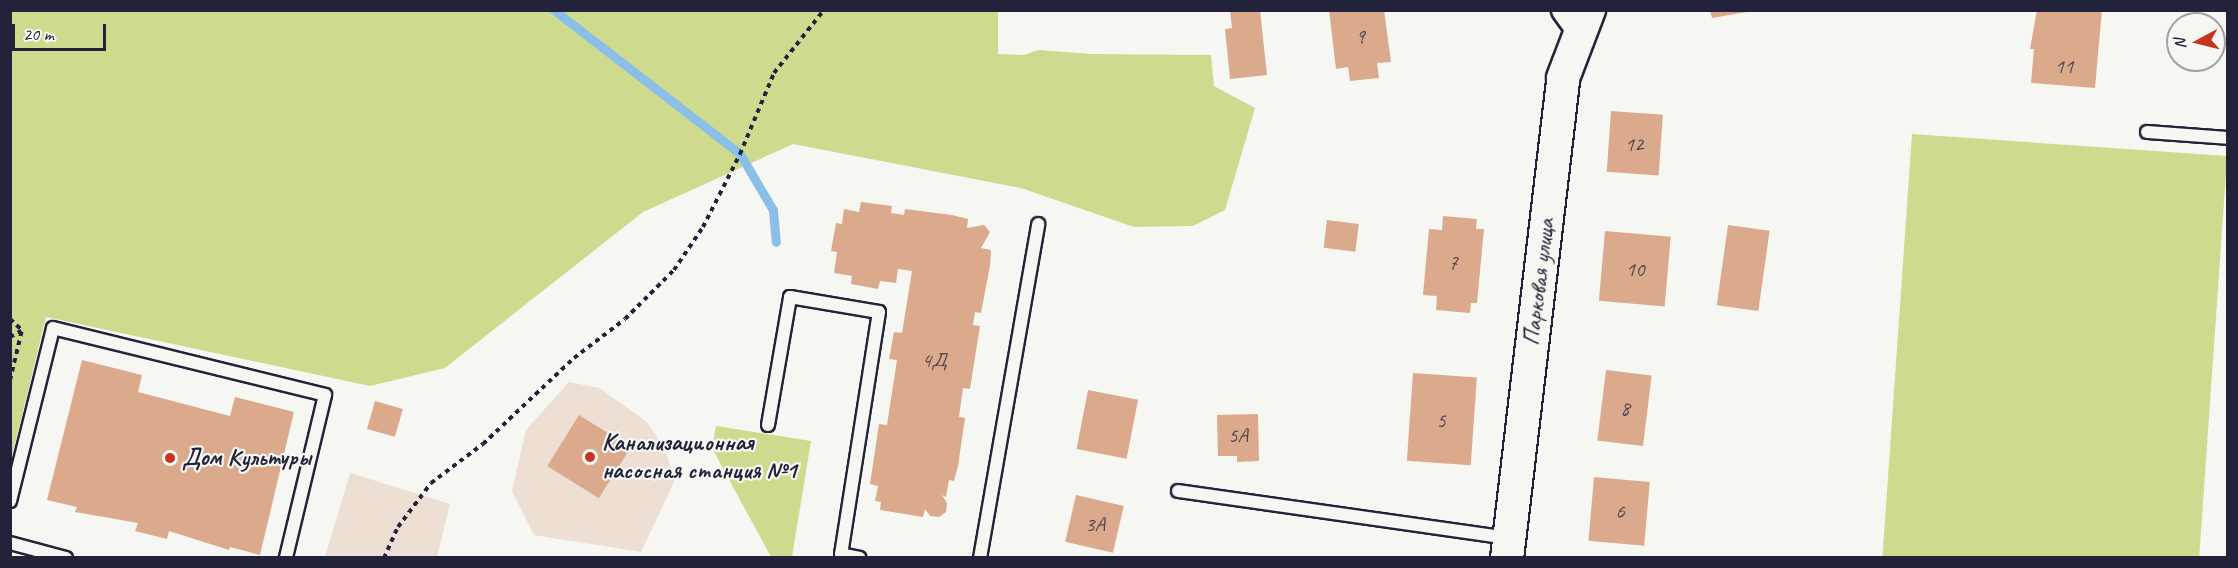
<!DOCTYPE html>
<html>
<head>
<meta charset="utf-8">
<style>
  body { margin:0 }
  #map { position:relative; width:2238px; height:568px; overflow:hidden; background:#f6f6f2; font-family:Caveat,sans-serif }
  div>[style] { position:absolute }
  .built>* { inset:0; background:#eedfd4 }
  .green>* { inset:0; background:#cedb8e; transform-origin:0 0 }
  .stream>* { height:9px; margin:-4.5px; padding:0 4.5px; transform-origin:4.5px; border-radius:4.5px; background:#8cbfe8 }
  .building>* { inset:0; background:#dbaa8d; transform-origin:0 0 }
  .path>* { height:4px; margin-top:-2px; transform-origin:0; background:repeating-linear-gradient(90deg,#22223b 0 4.5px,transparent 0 9px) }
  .roads { filter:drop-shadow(2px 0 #22223b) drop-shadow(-2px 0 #22223b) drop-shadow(0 2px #22223b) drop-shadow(0 -2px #22223b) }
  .service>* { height:12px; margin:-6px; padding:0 6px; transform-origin:6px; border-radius:6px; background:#f6f6f2 }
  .minor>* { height:26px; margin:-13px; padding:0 13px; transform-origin:13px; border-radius:13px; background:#f6f6f2 }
  .tertiary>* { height:32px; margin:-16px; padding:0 16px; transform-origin:16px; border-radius:16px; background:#f6f6f2 }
  .dots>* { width:16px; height:16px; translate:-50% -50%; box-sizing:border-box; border:3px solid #f6f6f2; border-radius:50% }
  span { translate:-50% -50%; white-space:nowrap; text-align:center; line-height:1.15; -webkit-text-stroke:4.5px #f6f6f2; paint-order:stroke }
  .number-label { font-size:21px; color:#504450 }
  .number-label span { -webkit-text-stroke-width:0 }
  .street-label { font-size:24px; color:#22223b }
  .poi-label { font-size:24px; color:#22223b; font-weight:700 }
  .left { translate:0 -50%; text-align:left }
  .frame { position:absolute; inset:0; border:12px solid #22223b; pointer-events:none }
  .north { position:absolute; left:2166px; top:12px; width:60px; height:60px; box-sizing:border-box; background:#f6f6f2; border:2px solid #a1a1a9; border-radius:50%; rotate:263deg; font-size:16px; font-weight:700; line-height:24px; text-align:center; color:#22223b }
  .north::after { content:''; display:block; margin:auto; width:21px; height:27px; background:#c8321e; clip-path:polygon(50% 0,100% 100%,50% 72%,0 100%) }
  .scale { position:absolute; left:12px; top:24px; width:94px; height:27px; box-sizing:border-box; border:3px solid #22223b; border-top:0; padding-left:8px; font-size:18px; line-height:21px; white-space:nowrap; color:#22223b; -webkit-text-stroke:4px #f6f6f2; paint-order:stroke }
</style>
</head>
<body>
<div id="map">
  <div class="built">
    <i style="clip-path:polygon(569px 382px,599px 388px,646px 421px,664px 447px,675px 480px,641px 552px,534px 535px,512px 491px,526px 430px)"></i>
    <i style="clip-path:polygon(350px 473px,450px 504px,437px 557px,325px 557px)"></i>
  </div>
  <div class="green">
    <i style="clip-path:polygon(11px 10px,998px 11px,998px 54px,1024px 55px,1038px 50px,1092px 54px,1211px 55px,1214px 86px,1255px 108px,1225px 210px,1193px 226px,1134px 227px,1021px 188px,793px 144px,643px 212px,445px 368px,370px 386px,46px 317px,11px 460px)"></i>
    <i style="left:1912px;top:134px;width:316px;height:423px;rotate:4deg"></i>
    <i style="clip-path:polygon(716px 426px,811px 441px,792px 557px,771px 557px,712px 448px)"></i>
  </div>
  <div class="stream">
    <i style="left:554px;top:10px;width:235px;rotate:37.7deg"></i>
    <i style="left:740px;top:154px;width:65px;rotate:59.5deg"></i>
    <i style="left:773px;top:210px;width:32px;rotate:85deg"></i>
  </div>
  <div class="building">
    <i style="clip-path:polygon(1230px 10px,1260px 10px,1267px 75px,1230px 79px,1225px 29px,1232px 28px)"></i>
    <i style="clip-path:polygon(1329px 10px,1384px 10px,1391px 62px,1377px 63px,1379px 78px,1350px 81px,1348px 67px,1336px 69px)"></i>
    <i style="clip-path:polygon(1710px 10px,1746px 10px,1747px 12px,1712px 18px)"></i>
    <i style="clip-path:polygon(2037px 10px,2102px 10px,2095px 88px,2031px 83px,2034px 49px,2030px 49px)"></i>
    <i style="left:1611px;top:111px;width:52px;height:61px;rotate:4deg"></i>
    <i style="clip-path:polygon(861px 202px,892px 206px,891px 213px,904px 215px,905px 209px,952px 215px,968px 219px,967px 228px,984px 225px,990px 232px,981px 248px,991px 250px,990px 266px,981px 313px,975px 312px,973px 325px,980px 326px,970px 389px,963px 388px,959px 417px,965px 418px,958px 466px,954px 481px,949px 480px,946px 497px,942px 495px,947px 503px,946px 512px,939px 517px,930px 516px,925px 509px,923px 517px,880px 510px,881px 502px,875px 501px,878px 486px,870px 484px,879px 424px,887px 425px,897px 360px,889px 359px,894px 332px,902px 333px,912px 271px,898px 269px,896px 283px,880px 281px,878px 289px,851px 284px,852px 276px,834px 273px,837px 252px,831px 251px,836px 223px,842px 224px,844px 209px,859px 212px)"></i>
    <i style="clip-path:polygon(1443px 216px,1477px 219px,1476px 229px,1484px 229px,1477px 303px,1471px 303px,1470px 313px,1436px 310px,1437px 296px,1423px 295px,1429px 229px,1442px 230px)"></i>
    <i style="left:1327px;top:220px;width:32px;height:28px;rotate:7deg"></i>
    <i style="left:1728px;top:225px;width:42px;height:81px;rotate:8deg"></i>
    <i style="left:1605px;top:231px;width:66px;height:70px;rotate:5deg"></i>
    <i style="clip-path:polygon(82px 360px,142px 375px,138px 392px,230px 416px,235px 397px,294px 412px,260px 555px,230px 547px,229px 550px,169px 531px,167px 539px,135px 531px,138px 523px,75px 512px,77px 507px,47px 500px)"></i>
    <i style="left:1606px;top:370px;width:46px;height:71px;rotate:7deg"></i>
    <i style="left:1413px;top:373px;width:64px;height:88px;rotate:4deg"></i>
    <i style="left:1088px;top:390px;width:51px;height:60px;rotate:11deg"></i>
    <i style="left:375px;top:401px;width:29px;height:29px;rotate:16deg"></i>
    <i style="clip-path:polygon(1258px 414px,1259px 461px,1237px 462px,1237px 456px,1218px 456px,1217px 415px)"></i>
    <i style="left:579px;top:415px;width:61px;height:60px;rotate:32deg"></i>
    <i style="left:1594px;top:477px;width:56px;height:64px;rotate:5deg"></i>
    <i style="left:1076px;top:495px;width:49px;height:48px;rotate:13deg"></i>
  </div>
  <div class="path">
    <i style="left:10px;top:319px;width:16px;rotate:43deg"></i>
    <i style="left:10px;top:337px;width:13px;rotate:-29deg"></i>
    <i style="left:10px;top:380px;width:51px;rotate:-76.5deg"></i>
    <i style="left:384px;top:558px;width:34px;rotate:-66deg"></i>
    <i style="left:398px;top:527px;width:55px;rotate:-53.1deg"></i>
    <i style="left:431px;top:483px;width:65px;rotate:-36.9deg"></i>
    <i style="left:483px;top:444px;width:125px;rotate:-43.4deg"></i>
    <i style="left:574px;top:358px;width:64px;rotate:-37.4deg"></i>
    <i style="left:625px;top:319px;width:69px;rotate:-45deg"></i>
    <i style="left:674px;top:270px;width:52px;rotate:-56deg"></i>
    <i style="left:703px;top:227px;width:82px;rotate:-63.1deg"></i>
    <i style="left:740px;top:154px;width:88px;rotate:-67.2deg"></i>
    <i style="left:774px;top:73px;width:80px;rotate:-51.6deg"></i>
  </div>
  <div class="roads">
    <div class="service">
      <i style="left:2147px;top:132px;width:81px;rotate:4.2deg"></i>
      <i style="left:768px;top:425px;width:130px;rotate:-80.2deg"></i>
      <i style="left:790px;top:297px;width:90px;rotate:9.6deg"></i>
      <i style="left:879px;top:312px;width:245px;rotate:98.9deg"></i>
      <i style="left:841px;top:554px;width:19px;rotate:12deg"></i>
      <i style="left:1178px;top:491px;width:333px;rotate:8.1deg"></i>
      <i style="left:10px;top:501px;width:178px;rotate:-76deg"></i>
      <i style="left:53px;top:328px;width:280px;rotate:13.8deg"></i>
      <i style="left:325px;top:395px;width:168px;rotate:103.5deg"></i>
      <i style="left:10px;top:543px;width:58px;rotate:15deg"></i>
      <i style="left:980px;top:558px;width:339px;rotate:-80.1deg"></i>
    </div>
    <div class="minor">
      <i style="left:1565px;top:10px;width:24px;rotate:54deg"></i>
    </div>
    <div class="tertiary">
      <i style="left:1507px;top:558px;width:483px;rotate:-83.3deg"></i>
      <i style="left:1563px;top:78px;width:73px;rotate:-69.1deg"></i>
    </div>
  </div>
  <div class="dots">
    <i style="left:590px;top:457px;background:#c8321e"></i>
    <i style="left:170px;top:458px;background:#c8321e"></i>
  </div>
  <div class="number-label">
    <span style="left:1360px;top:36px">9</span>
    <span style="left:2064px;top:66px">11</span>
    <span style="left:1634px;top:144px">12</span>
    <span style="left:1453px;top:262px">7</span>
    <span style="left:1635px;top:269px">10</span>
    <span style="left:934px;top:360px">4Д</span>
    <span style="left:1625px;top:408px">8</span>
    <span style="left:1441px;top:420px">5</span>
    <span style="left:1238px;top:435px">5А</span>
    <span style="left:1620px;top:511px">6</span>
    <span style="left:1095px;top:524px">3А</span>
  </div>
  <div class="street-label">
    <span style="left:1539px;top:282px;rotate:-83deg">Парковая улица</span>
  </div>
  <div class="poi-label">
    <span class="left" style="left:602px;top:457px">Канализационная<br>насосная станция №1</span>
    <span class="left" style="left:182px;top:458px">Дом Культуры</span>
  </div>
  <div class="frame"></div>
  <div class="north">N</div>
  <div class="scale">20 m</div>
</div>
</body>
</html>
